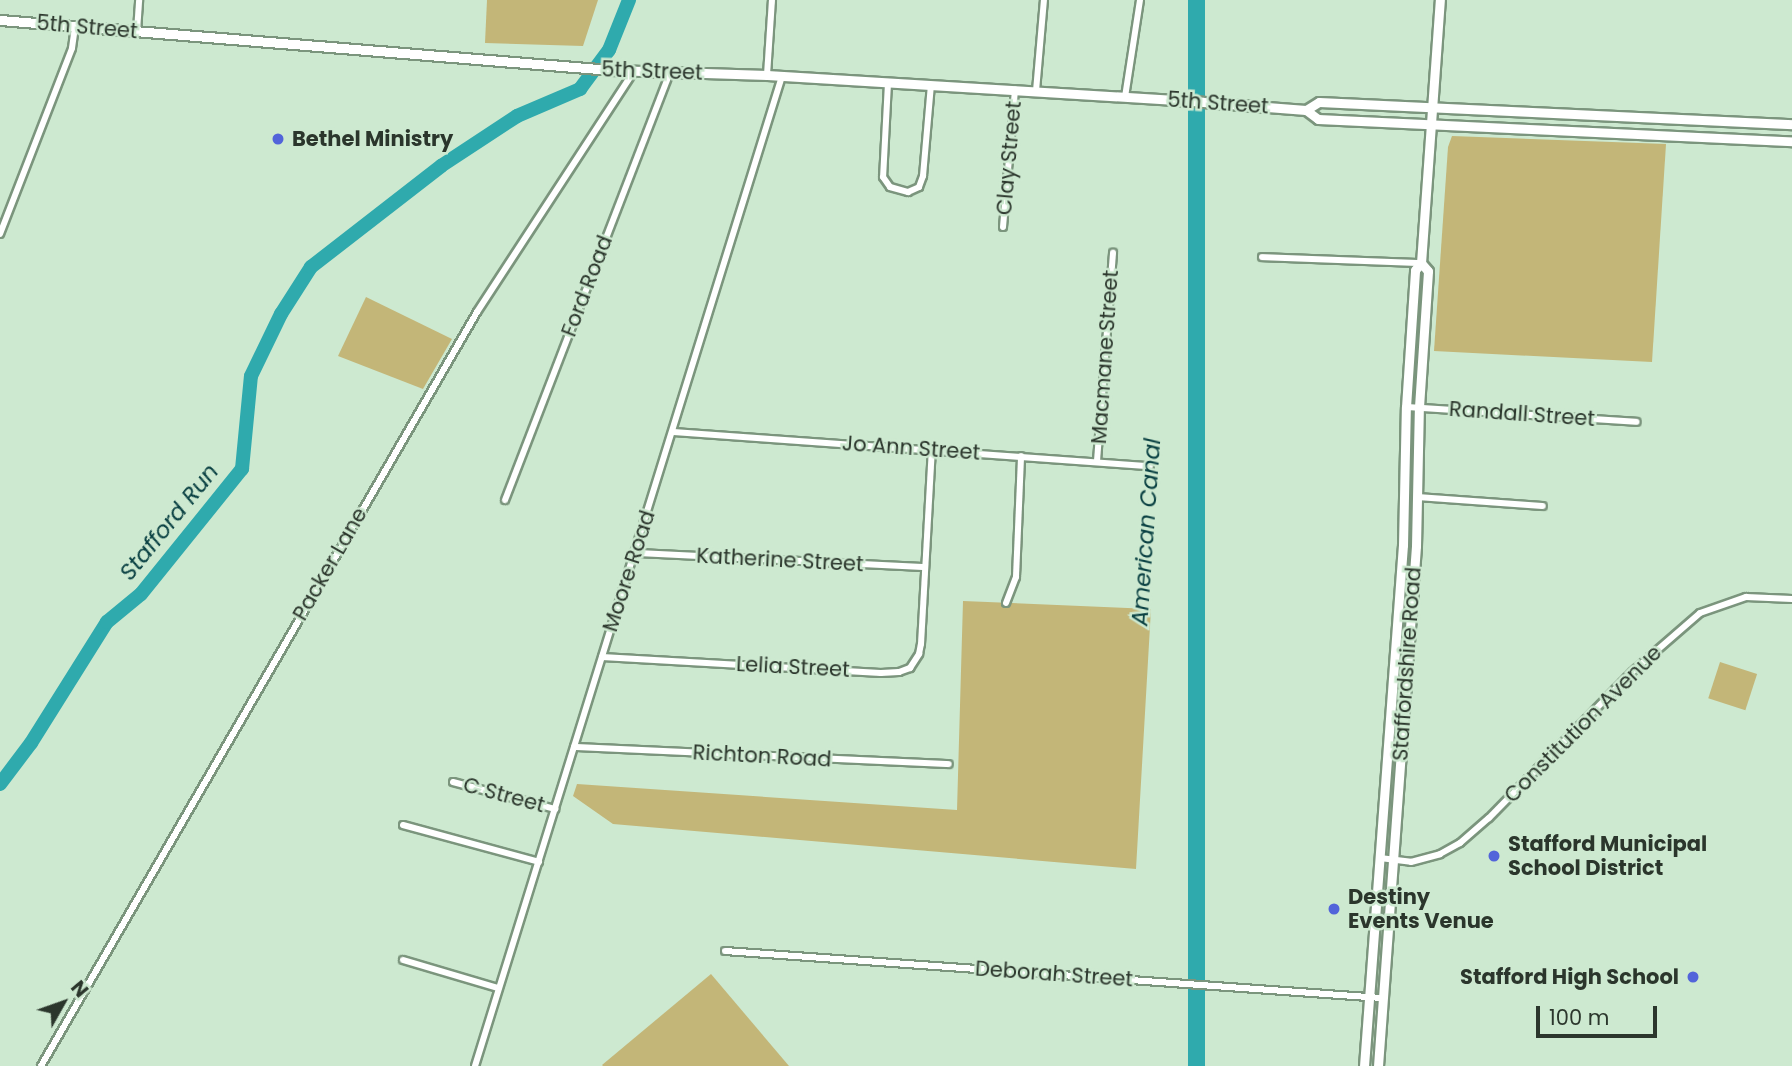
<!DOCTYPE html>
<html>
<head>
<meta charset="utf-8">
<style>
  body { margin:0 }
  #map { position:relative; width:1792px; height:1066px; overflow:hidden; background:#cde9d0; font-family:Poppins,sans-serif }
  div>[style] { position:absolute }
  .green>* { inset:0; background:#c3b678; transform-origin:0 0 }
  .water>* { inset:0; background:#2faaad; transform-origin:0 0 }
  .river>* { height:14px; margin:-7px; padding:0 7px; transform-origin:7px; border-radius:7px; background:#2faaad }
  .roads { filter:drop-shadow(2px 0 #7b957d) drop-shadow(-2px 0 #7b957d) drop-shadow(0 2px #7b957d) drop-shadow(0 -2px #7b957d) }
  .minor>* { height:6px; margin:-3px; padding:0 3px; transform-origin:3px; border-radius:3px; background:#fff }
  .secondary>* { height:9px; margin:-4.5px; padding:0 4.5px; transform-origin:4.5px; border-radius:4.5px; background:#fff }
  .dots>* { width:19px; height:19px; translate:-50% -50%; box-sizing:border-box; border:4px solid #cde9d0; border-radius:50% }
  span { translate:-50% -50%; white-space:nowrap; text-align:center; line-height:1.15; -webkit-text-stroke:5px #cde9d0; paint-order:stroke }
  .street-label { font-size:21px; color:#2b362c }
  .poi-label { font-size:21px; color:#2b362c; font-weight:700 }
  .left { translate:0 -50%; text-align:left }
  .right { translate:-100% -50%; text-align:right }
  .water-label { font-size:23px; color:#094042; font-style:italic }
  .north { position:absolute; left:28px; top:968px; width:70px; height:70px; -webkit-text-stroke:5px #cde9d0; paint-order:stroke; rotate:50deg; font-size:19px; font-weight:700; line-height:28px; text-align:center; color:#2b362c }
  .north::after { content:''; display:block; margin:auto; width:24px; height:32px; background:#2b362c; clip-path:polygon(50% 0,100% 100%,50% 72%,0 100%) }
  .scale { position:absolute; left:1536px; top:1006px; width:121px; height:32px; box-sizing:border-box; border:4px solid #2b362c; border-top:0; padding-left:9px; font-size:21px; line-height:24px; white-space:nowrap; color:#2b362c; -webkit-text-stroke:5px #cde9d0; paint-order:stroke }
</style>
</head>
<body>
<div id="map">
  <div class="green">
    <i style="clip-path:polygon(487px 0,598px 0,583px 46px,485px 43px)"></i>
    <i style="clip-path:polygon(1452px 136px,1666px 144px,1652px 362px,1434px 351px,1448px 147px)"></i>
    <i style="clip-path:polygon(366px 297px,452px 339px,423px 389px,338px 356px)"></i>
    <i style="clip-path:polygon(963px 601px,1151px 609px,1136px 869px,613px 824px,573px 796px,577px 784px,957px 810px)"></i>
    <i style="left:1720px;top:662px;width:39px;height:38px;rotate:18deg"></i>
    <i style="clip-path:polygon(711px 974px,789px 1066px,603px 1066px,602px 1065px)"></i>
  </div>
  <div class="water">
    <i style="left:1188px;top:0;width:17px;height:1068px"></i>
  </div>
  <div class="river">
    <i style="left:0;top:784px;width:51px;rotate:-52.9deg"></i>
    <i style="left:31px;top:743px;width:143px;rotate:-57.9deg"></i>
    <i style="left:107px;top:622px;width:44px;rotate:-39.5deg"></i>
    <i style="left:141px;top:594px;width:161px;rotate:-51.1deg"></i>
    <i style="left:242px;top:469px;width:93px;rotate:-84.5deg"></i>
    <i style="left:251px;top:376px;width:69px;rotate:-64.2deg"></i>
    <i style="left:281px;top:314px;width:56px;rotate:-57.4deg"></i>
    <i style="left:311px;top:267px;width:165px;rotate:-37.8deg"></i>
    <i style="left:441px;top:166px;width:91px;rotate:-33.3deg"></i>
    <i style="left:517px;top:116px;width:69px;rotate:-23.2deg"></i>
    <i style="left:580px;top:89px;width:49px;rotate:-53.4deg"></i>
    <i style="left:609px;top:50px;width:54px;rotate:-68.2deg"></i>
  </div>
  <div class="roads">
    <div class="minor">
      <i style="left:137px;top:31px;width:31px;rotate:-86deg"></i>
      <i style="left:767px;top:75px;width:75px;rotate:-86.2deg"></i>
      <i style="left:888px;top:83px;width:94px;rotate:93deg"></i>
      <i style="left:883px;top:177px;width:12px;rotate:55deg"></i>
      <i style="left:890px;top:187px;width:19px;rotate:16deg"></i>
      <i style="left:908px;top:192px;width:12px;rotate:-24deg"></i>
      <i style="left:919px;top:187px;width:12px;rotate:-70deg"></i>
      <i style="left:923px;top:176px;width:91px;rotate:-85deg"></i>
      <i style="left:1036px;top:91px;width:91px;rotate:-85deg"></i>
      <i style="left:1125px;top:97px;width:98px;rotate:-81.2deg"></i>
      <i style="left:1003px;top:227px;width:138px;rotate:-85deg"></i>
      <i style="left:0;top:234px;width:199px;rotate:-68.8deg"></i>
      <i style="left:72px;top:48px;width:22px;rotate:-82deg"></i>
      <i style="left:1262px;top:257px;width:159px;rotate:2.2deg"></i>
      <i style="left:1406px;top:407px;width:231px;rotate:3.7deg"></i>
      <i style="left:673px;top:432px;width:478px;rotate:4.1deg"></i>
      <i style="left:1097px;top:461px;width:209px;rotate:-85.6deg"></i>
      <i style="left:1417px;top:497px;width:126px;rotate:4.1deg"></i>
      <i style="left:505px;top:500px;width:459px;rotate:-68.9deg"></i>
      <i style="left:636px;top:553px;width:289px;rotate:2.8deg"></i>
      <i style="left:1006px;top:603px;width:28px;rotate:-69deg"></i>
      <i style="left:1016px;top:577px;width:121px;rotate:-87.6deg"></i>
      <i style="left:602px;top:657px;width:279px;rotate:3.3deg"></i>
      <i style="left:881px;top:673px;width:18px;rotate:-3deg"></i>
      <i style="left:899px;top:672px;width:12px;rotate:-20deg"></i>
      <i style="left:910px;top:668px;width:17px;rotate:-57deg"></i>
      <i style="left:919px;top:654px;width:10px;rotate:-79deg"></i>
      <i style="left:921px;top:644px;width:195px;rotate:-86.8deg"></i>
      <i style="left:574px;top:747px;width:375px;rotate:2.6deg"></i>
      <i style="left:453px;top:782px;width:106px;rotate:14.8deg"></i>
      <i style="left:403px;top:825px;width:141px;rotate:15.2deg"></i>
      <i style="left:1380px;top:858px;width:31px;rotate:7deg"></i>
      <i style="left:1411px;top:862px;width:30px;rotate:-15deg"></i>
      <i style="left:1440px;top:854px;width:23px;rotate:-29deg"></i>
      <i style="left:1460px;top:843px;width:38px;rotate:-41deg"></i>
      <i style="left:1489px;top:818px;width:204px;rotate:-45.6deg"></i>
      <i style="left:1632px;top:672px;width:90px;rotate:-40.9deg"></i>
      <i style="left:1700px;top:613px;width:49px;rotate:-19.2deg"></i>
      <i style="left:1746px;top:597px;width:46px;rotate:2.5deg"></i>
      <i style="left:725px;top:951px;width:659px;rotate:4.09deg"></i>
      <i style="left:403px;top:960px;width:99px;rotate:16.4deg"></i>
      <i style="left:41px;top:1066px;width:871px;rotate:-59.96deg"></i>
      <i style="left:477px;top:312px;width:288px;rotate:-56.9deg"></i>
      <i style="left:475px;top:1066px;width:1037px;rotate:-72.77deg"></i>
    </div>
    <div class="secondary">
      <i style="left:0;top:20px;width:613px;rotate:4.68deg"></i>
      <i style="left:611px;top:70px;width:156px;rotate:1.8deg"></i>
      <i style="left:767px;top:75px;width:437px;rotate:3.5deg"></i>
      <i style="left:1203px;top:102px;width:103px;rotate:4.4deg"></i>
      <i style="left:1306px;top:110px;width:15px;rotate:37deg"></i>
      <i style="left:1318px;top:119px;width:475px;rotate:2.7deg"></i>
      <i style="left:1306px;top:110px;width:15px;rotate:-32deg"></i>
      <i style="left:1319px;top:102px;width:474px;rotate:2.7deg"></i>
      <i style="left:1364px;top:1066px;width:522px;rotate:-85.72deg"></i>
      <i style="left:1403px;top:545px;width:138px;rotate:-88.8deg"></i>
      <i style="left:1406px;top:407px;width:137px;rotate:-86.2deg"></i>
      <i style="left:1415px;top:270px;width:9px;rotate:-49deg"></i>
      <i style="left:1421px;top:263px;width:264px;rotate:-85.9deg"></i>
      <i style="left:1378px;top:1066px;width:521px;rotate:-85.82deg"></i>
      <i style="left:1416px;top:546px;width:139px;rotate:-88.8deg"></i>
      <i style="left:1419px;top:407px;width:136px;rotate:-86.2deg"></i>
      <i style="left:1428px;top:271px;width:11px;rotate:-131deg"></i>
    </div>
  </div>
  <div class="dots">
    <i style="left:278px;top:139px;background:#5264da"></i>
    <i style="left:1494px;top:856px;background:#5264da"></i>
    <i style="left:1334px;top:909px;background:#5264da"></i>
    <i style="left:1693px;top:977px;background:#5264da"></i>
  </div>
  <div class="street-label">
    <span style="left:87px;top:27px;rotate:5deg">5th Street</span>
    <span style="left:652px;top:71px;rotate:2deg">5th Street</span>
    <span style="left:1218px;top:103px;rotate:4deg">5th Street</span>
    <span style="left:1009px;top:158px;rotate:-85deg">Clay Street</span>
    <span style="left:587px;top:286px;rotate:-69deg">Ford Road</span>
    <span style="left:1105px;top:357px;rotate:-86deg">Macmane Street</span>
    <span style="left:1522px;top:414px;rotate:4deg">Randall Street</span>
    <span style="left:911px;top:448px;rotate:4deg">Jo Ann Street</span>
    <span style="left:780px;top:560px;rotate:3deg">Katherine Street</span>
    <span style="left:330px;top:564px;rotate:-60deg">Packer Lane</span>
    <span style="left:629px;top:571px;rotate:-72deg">Moore Road</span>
    <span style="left:1407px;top:664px;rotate:-86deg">Staffordshire Road</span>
    <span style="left:793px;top:667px;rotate:3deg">Lelia Street</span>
    <span style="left:1583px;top:724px;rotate:-45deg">Constitution Avenue</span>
    <span style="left:762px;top:756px;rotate:3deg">Richton Road</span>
    <span style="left:504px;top:795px;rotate:15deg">C Street</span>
    <span style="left:1054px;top:974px;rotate:4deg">Deborah Street</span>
  </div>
  <div class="poi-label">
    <span class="left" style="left:292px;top:139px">Bethel Ministry</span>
    <span class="left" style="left:1508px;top:856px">Stafford Municipal<br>School District</span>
    <span class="left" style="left:1348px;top:909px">Destiny<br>Events Venue</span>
    <span class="right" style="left:1679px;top:977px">Stafford High School</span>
  </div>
  <div class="water-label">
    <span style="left:169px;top:522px;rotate:-51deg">Stafford Run</span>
    <span style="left:1146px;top:532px;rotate:-86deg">American Canal</span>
  </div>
  <div class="north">N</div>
  <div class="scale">100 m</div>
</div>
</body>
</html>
